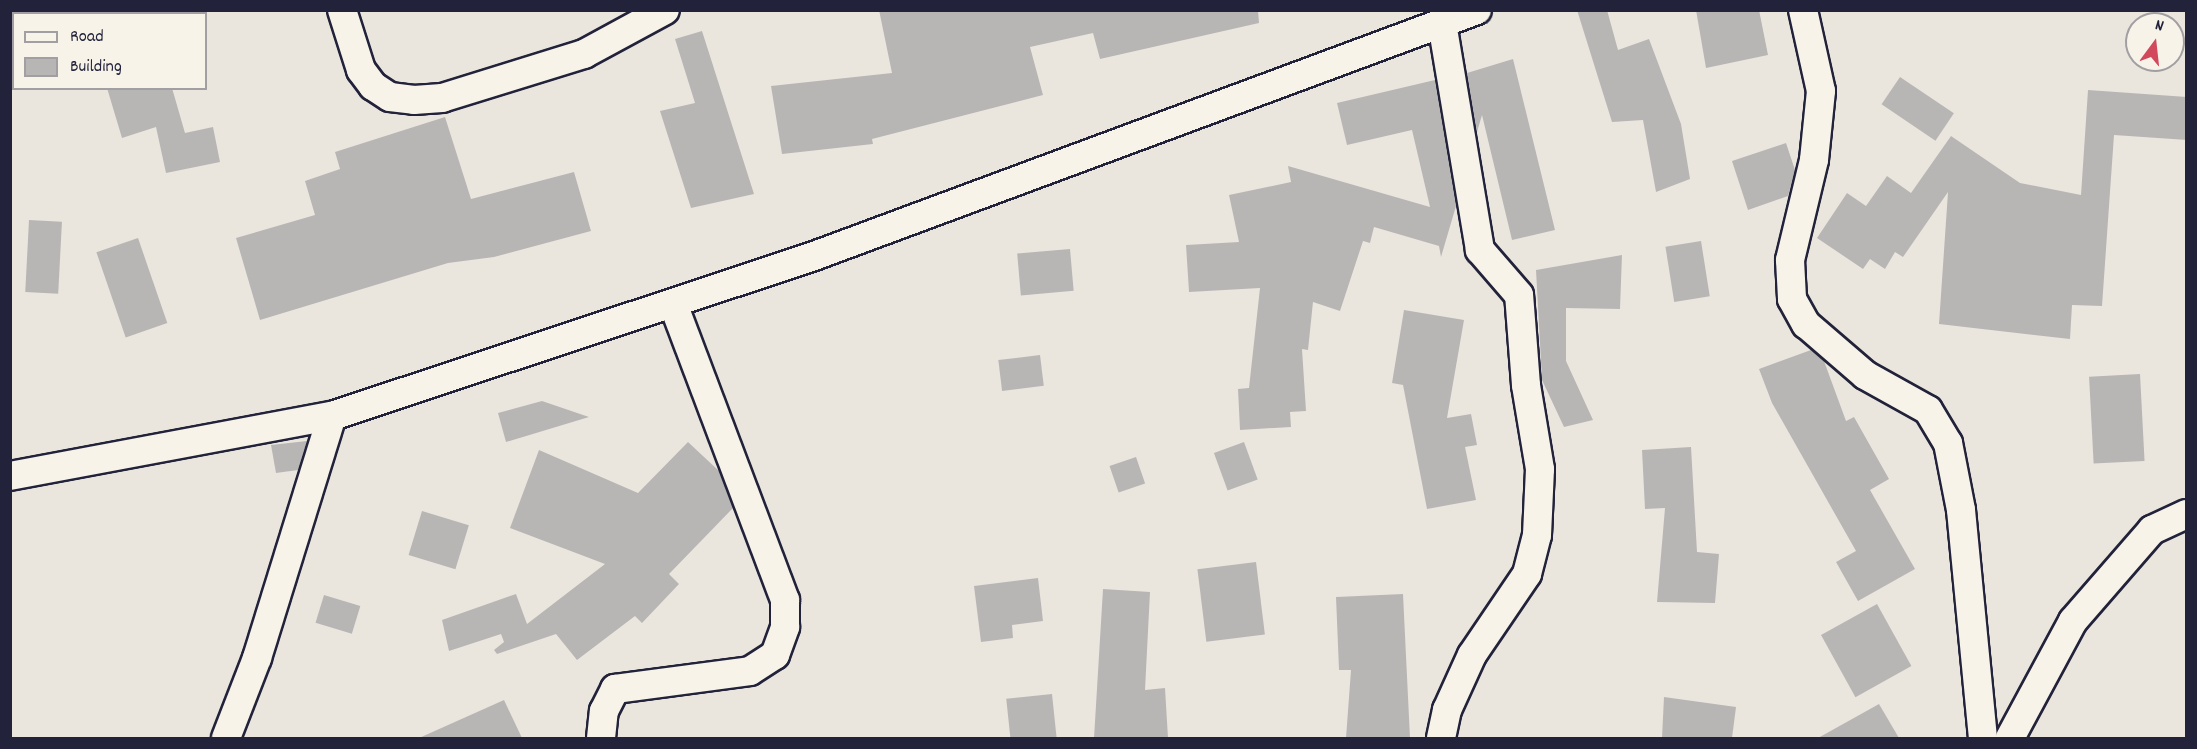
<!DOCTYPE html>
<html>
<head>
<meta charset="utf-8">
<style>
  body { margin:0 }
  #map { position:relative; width:2197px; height:749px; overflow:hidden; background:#eae6de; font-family:Dekko,sans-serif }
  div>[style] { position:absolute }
  .building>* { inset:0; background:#b8b6b5; transform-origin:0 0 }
  .roads { filter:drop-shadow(2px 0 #22223b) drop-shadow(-2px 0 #22223b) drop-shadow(0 2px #22223b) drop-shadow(0 -2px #22223b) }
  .street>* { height:28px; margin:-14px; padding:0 14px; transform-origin:14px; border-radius:14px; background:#f7f3e8 }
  span { translate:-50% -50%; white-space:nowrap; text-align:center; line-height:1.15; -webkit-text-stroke:6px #f7f3e8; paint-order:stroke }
  .frame { position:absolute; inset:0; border:12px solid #22223b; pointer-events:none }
  .legend { position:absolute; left:12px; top:12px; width:195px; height:78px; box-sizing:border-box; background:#f7f3e8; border:2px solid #a29fa3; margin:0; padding:8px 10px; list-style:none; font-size:18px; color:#22223b }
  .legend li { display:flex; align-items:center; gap:12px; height:30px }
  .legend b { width:30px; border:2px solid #a29fa3 }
  .north { position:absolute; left:2125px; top:12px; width:60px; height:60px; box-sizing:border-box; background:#f7f3e8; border:2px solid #a29fa3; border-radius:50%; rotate:15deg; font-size:16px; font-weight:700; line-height:24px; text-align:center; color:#22223b }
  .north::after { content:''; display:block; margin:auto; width:21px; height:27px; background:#d1495b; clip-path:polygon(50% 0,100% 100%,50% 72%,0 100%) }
</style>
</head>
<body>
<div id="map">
  <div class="building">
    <i style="clip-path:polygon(879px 10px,1258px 10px,1259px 23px,1100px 59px,1093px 33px,1030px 47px,1043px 95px,872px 139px,873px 144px,782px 154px,771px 86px,892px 73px)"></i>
    <i style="clip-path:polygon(1577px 10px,1607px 10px,1618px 50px,1649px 39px,1681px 124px,1690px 179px,1656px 192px,1643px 120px,1612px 122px)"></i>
    <i style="clip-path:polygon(1696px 10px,1759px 10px,1768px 55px,1706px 68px)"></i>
    <i style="clip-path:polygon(702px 31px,754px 194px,691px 208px,660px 111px,695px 103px,675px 39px)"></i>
    <i style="clip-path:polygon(1513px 59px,1555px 230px,1512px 240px,1482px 115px,1477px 132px,1467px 73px)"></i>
    <i style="left:1900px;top:77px;width:65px;height:33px;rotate:34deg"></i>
    <i style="clip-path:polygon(1435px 80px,1456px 206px,1441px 257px,1439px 246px,1374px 227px,1370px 243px,1363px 241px,1340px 311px,1313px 302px,1308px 350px,1302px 349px,1306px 411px,1290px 412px,1291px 427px,1240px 430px,1238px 389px,1249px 388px,1260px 288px,1189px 292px,1186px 245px,1239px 242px,1229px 195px,1291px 182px,1288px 166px,1430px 207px,1412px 130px,1347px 145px,1337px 103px)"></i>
    <i style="clip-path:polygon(107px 88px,172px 88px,185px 133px,213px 127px,220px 162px,166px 173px,156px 127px,122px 138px)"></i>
    <i style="clip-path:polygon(2088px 90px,2187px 97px,2187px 140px,2114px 135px,2102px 306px,2072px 305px,2070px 339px,1939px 324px,1948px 192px,1903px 257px,1895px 252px,1885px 269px,1870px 259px,1863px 269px,1817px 238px,1847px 193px,1866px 206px,1887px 176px,1911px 193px,1951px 136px,2020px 183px,2081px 195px)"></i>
    <i style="clip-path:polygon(445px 117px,471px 199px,574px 172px,591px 231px,494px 257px,448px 263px,260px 320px,236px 238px,315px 215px,305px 181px,340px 169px,335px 152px)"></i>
    <i style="clip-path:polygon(1786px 143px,1795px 170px,1788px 196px,1748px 210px,1732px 161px)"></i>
    <i style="left:29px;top:220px;width:33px;height:72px;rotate:3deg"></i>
    <i style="left:138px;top:238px;width:90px;height:44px;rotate:71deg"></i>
    <i style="left:1701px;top:241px;width:56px;height:36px;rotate:81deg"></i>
    <i style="left:1070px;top:249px;width:42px;height:53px;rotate:85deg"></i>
    <i style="clip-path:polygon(1622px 255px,1620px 309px,1566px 308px,1566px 361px,1593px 420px,1564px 427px,1542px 380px,1536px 270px)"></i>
    <i style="clip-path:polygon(1404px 310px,1464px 320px,1447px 418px,1471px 414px,1477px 445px,1465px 447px,1476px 500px,1427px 509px,1403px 385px,1392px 383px)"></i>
    <i style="clip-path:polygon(1811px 350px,1824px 361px,1846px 421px,1854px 417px,1889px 479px,1870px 490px,1915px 569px,1858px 601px,1836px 562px,1856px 551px,1772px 403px,1759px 369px)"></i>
    <i style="left:1040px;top:355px;width:31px;height:42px;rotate:83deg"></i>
    <i style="left:2140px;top:374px;width:87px;height:51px;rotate:87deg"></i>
    <i style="clip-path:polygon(542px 401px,589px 417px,506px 442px,498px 413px)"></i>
    <i style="clip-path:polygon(307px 441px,298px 470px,276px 473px,271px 445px)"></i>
    <i style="clip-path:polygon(688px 442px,719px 471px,733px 508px,669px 574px,679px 584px,642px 623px,635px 616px,577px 660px,556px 634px,497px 654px,494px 650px,504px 642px,501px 634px,449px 651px,442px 620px,516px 594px,527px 624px,605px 564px,510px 528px,539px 450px,638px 493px)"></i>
    <i style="left:1244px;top:442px;width:40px;height:32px;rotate:70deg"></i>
    <i style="clip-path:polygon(1691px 447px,1697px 552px,1719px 554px,1715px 603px,1657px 602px,1665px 508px,1645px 509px,1642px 450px)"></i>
    <i style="left:1136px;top:457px;width:28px;height:28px;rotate:71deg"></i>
    <i style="left:422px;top:511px;width:49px;height:46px;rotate:17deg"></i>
    <i style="left:1256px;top:562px;width:73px;height:59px;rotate:83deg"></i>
    <i style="clip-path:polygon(1038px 578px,1043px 621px,1012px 625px,1013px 638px,981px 642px,974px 586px)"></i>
    <i style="clip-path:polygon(1103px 589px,1150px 592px,1145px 690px,1165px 688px,1168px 738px,1094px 738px)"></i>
    <i style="clip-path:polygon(1403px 594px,1410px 738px,1346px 738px,1351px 670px,1339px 670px,1336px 597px)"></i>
    <i style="left:324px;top:595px;width:38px;height:29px;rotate:17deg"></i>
    <i style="left:1877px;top:604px;width:71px;height:64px;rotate:61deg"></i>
    <i style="left:1052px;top:694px;width:44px;height:46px;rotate:84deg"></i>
    <i style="clip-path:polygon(1664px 697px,1736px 707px,1732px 738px,1662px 738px)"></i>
    <i style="clip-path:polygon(504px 700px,522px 738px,419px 738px)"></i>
    <i style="clip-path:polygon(1879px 704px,1899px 738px,1818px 738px)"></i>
  </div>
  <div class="roads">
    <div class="street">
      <i style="left:342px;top:10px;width:63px;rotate:72.4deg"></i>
      <i style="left:361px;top:70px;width:20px;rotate:53deg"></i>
      <i style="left:373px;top:86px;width:20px;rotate:33deg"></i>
      <i style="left:390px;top:97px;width:24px;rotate:7deg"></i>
      <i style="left:414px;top:100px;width:28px;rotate:-4deg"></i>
      <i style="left:442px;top:98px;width:149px;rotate:-17.2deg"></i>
      <i style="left:584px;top:54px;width:92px;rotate:-28.5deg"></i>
      <i style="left:1803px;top:10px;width:83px;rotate:77.5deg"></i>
      <i style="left:1821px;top:91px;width:69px;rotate:95.8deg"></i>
      <i style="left:1814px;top:160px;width:103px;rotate:103.5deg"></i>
      <i style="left:1790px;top:260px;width:39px;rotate:87deg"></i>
      <i style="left:1792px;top:299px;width:29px;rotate:61deg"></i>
      <i style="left:1806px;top:324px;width:78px;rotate:40.8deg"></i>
      <i style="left:1865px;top:375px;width:72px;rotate:29.1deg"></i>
      <i style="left:1928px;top:410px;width:39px;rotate:59deg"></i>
      <i style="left:1948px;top:443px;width:68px;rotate:79deg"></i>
      <i style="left:1961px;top:510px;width:229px;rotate:84.5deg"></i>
      <i style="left:10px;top:476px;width:328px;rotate:-10.6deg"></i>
      <i style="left:332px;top:416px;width:508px;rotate:-18.36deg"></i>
      <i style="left:814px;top:256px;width:707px;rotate:-20.36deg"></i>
      <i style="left:226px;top:738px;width:86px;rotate:-68.8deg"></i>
      <i style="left:257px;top:658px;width:253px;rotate:-72.8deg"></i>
      <i style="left:601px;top:738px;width:27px;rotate:-84deg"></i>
      <i style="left:604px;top:711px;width:25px;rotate:-63deg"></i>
      <i style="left:615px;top:689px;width:136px;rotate:-7.6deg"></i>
      <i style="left:750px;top:671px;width:30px;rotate:-33deg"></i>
      <i style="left:775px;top:655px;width:30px;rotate:-70deg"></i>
      <i style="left:785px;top:627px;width:27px;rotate:-90deg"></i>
      <i style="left:785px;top:600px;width:317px;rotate:-110.7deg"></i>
      <i style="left:1441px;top:738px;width:29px;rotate:-78deg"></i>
      <i style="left:1447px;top:710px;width:60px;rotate:-65.6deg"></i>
      <i style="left:1472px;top:655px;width:98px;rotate:-55.8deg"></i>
      <i style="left:1527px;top:574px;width:40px;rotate:-75.6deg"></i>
      <i style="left:1537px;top:535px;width:66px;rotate:-87.4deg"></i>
      <i style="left:1540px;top:469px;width:85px;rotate:-99.5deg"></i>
      <i style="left:1526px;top:385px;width:90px;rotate:-94.4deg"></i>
      <i style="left:1519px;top:295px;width:60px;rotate:-130.9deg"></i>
      <i style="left:1480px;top:250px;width:230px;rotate:-99.5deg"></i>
      <i style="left:2010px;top:738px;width:133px;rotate:-61.7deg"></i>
      <i style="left:2073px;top:621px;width:121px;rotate:-49deg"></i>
      <i style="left:2152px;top:530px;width:38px;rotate:-25deg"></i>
    </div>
  </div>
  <div class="frame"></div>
  <ul class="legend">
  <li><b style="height:8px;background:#f7f3e8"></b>Road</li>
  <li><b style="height:16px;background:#b8b6b5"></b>Building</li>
  </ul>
  <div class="north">N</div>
</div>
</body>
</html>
